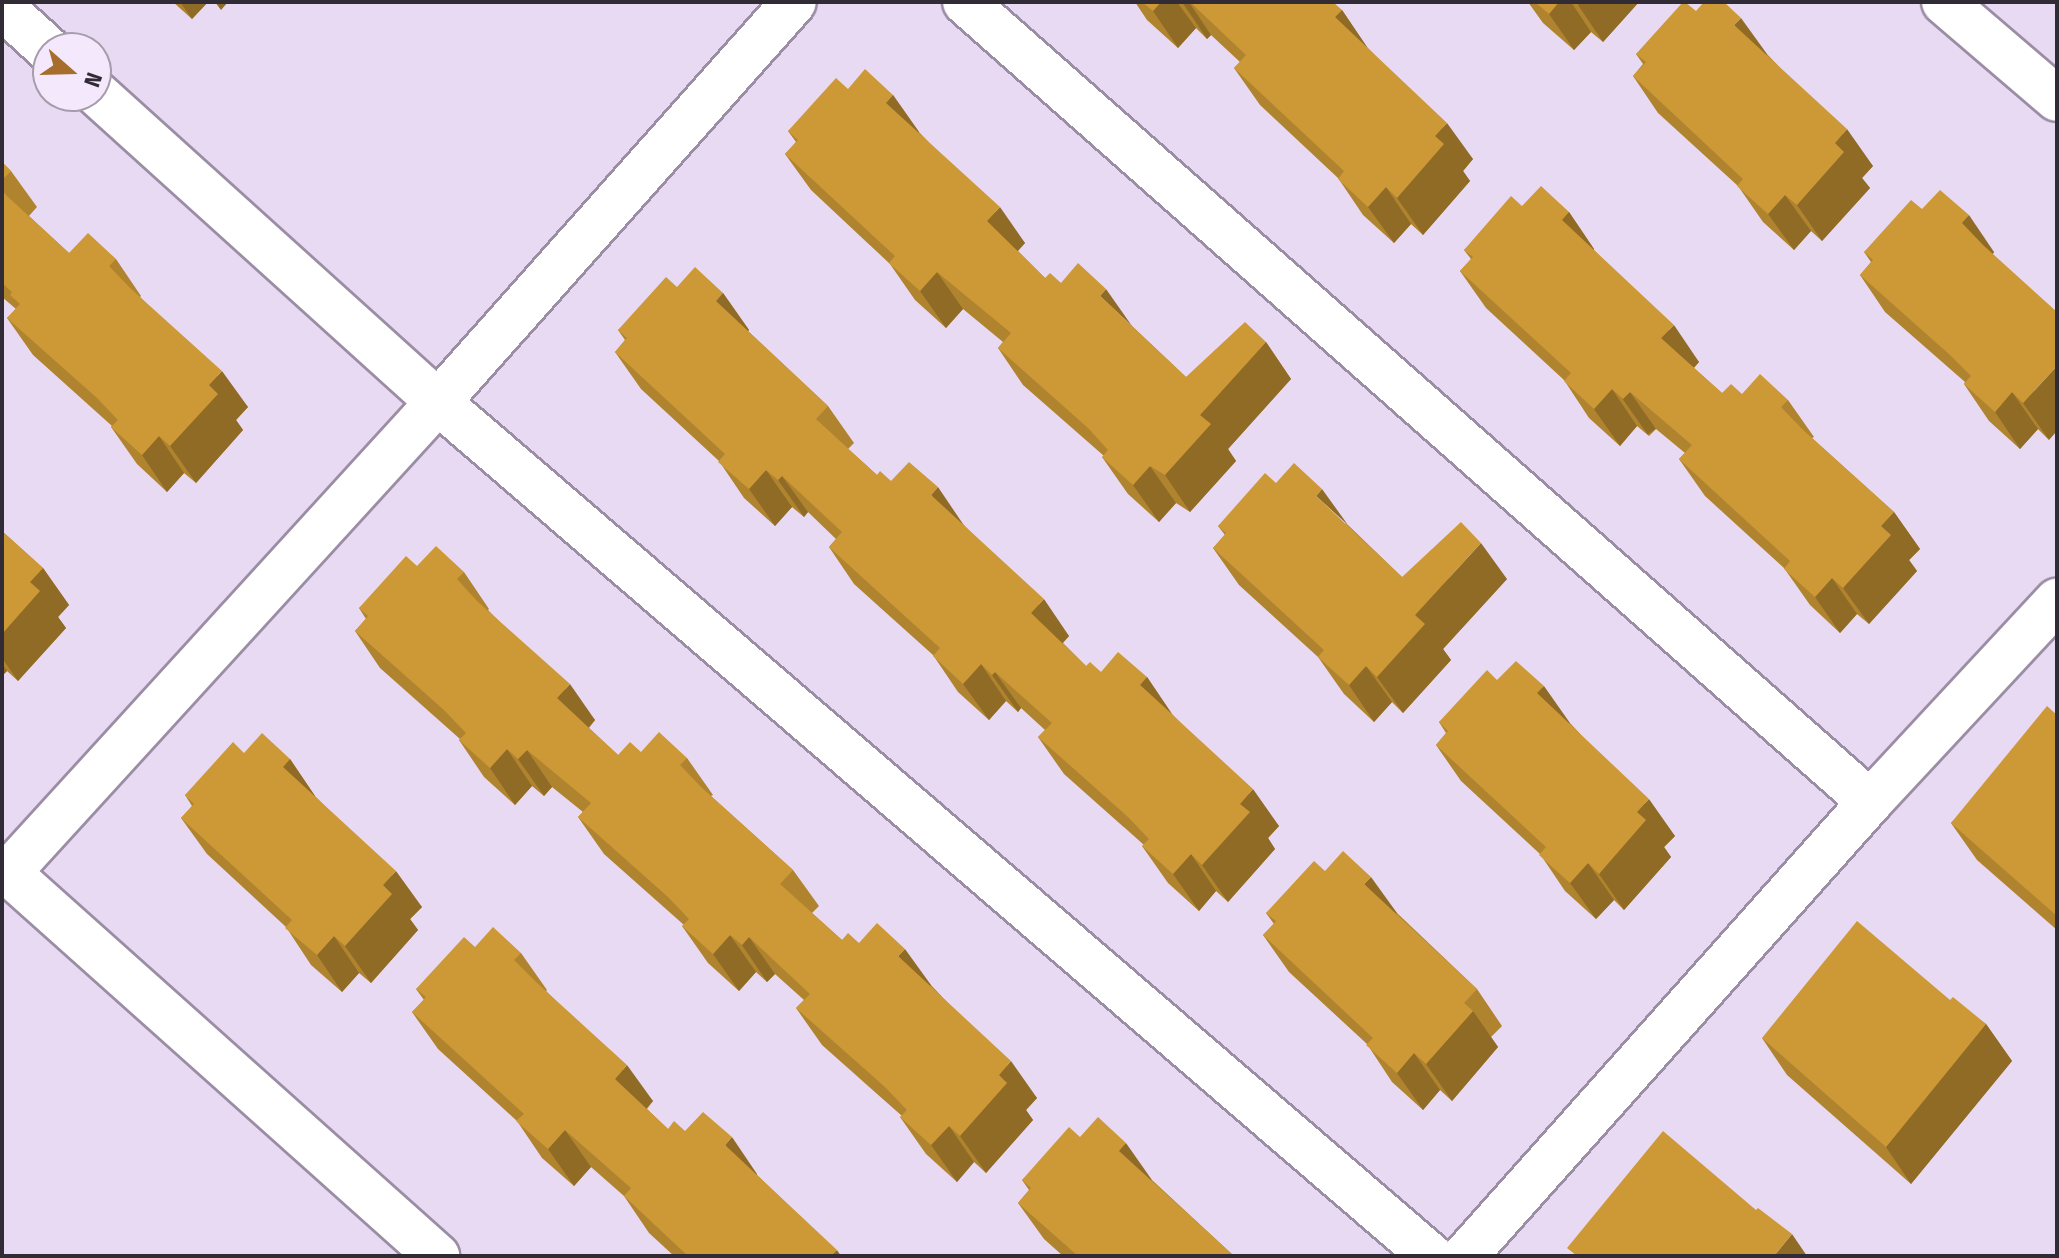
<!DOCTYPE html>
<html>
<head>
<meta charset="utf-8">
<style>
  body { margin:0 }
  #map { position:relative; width:2059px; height:1258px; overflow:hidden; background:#e8daf3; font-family:"Fira Sans Condensed",sans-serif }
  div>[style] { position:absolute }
  .roads { filter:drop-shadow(2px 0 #9b8da4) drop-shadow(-2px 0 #9b8da4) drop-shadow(0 2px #9b8da4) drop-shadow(0 -2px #9b8da4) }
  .minor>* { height:44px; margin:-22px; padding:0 22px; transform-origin:22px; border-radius:22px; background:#fff }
  .wall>* { inset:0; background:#b0842f }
  .shaded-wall>* { inset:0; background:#906b26; transform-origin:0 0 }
  .building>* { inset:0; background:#cd9937 }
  span { translate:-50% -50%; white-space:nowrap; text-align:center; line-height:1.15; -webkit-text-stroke:6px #f4e8fc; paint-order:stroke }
  .frame { position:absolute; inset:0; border:4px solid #312b35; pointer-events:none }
  .north { position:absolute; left:32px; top:32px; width:80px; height:80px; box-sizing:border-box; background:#f4e8fc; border:2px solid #a69cac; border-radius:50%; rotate:110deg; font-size:22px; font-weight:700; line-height:32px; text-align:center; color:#312b35 }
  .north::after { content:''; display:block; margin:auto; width:28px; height:36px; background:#a76d2c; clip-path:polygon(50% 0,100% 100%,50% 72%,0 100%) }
</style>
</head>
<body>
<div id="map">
  <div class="roads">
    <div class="minor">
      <i style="left:965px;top:2px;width:1208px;rotate:41.48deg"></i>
      <i style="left:1944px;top:2px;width:149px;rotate:40.6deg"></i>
      <i style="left:2px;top:7px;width:62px;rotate:42.4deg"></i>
      <i style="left:96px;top:93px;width:461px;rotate:42.1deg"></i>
      <i style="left:438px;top:402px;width:1310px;rotate:40.7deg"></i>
      <i style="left:2px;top:867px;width:584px;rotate:41.8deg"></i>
      <i style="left:8px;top:873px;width:638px;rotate:-47.61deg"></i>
      <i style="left:438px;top:402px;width:535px;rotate:-48.33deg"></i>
      <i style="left:1465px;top:1256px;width:608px;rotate:-48.26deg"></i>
      <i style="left:1870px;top:802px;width:275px;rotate:-47.1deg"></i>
    </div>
  </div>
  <div class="wall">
    <i style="clip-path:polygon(173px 2px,208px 2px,192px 19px)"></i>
    <i style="clip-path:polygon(1135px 2px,1294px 2px,1296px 4px,1342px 10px,1367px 47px,1473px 159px,1463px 171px,1470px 181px,1423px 235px,1411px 224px,1394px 243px,1363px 215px,1338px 178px,1260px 105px,1234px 68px,1240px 62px,1211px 35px,1207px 39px,1196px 28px,1178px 48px,1147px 20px)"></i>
    <i style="clip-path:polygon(1528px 2px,1639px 2px,1603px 42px,1591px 32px,1574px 50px,1543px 23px)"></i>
    <i style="clip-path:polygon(1696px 11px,1767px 54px,1873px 166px,1862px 178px,1870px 188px,1822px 241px,1811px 231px,1794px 250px,1763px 222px,1738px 186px,1658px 113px,1633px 76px,1643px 64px,1636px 54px)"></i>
    <i style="clip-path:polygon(848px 89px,893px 95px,919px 132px,1025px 243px,1018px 251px,1045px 278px,1061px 283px,1131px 325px,1186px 377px,1266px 342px,1291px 379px,1228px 449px,1236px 461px,1190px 512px,1176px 503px,1159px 522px,1128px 494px,1102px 457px,1104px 456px,1023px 385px,998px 348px,1003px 342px,963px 309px,946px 328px,915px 300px,890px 264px,811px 190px,785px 154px,796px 142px,788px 131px)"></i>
    <i style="clip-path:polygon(2px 162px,11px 171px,37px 207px,29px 216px,69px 253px,116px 259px,141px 296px,140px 297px,248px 407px,236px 420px,243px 430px,196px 483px,184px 473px,167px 492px,137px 464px,111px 427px,112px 426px,33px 355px,7px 318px,16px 309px,2px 297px)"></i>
    <i style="clip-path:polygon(1522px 206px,1569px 212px,1594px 249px,1594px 250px,1699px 362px,1694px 368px,1722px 393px,1742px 394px,1788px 400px,1814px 437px,1812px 438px,1894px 512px,1920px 549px,1909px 560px,1917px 571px,1869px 624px,1857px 614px,1840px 633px,1810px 605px,1784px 568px,1705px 496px,1679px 459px,1685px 453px,1656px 429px,1649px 436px,1637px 426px,1620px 446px,1589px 418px,1564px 380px,1486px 308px,1460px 271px,1471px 259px,1464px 250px)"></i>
    <i style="clip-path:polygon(1922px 209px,1994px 252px,1993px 254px,2049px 440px,2038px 429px,2020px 449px,1989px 421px,1964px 384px,1965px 382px,1885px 312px,1860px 275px,1871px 262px,1864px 252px)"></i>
    <i style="clip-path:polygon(677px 287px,723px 293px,749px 330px,748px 331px,828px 406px,854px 443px,848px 449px,877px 475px,891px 481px,963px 524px,1069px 636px,1063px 643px,1086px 666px,1101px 672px,1147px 677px,1172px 714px,1279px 826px,1268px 838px,1275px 849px,1228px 902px,1216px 891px,1199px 911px,1168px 883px,1142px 846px,1144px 845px,1064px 774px,1038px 737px,1045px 730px,1021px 708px,1018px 712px,1006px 701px,989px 720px,958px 692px,933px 655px,854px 584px,829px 547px,836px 539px,808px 512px,804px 517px,792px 507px,775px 526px,744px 498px,719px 461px,641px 389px,615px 352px,625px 340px,618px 330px)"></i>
    <i style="clip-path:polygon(1276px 483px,1348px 525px,1402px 577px,1507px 579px,1443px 649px,1451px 660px,1403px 713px,1392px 702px,1374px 722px,1344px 694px,1318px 657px,1239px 585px,1213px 548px,1225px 535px,1218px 526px)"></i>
    <i style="clip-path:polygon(2px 531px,43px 568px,69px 605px,58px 617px,66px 628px,18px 681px,7px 671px,2px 676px)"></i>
    <i style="clip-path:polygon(417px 566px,464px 572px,489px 609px,488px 610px,595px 720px,589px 728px,618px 755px,641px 752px,687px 758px,713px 795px,711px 796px,793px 870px,819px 906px,812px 913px,842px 940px,859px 943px,931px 985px,1037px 1098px,1026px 1110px,1033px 1120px,986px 1173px,974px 1162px,957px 1182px,926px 1154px,900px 1117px,902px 1116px,822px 1045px,796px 1008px,804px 1000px,775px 974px,767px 982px,756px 972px,739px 991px,708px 963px,682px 926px,684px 925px,604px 854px,578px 817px,583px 812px,552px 787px,544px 796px,532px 786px,515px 805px,484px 777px,459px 740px,460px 739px,380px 668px,355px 631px,366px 619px,359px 608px)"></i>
    <i style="clip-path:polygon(1497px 680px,1570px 723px,1675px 836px,1664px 847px,1671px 857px,1624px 910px,1614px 900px,1596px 919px,1565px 891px,1540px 854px,1461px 781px,1436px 745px,1446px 733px,1439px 722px)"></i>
    <i style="clip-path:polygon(2057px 715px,2057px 930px,1977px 860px,1951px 823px)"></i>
    <i style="clip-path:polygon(244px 753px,290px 759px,315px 796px,422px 907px,410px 919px,418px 930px,371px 983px,359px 973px,342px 992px,311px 965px,286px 927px,207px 854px,181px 818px,192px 806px,185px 795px)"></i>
    <i style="clip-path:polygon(1325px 871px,1397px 913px,1477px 989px,1502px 1026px,1491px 1037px,1498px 1047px,1452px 1101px,1440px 1090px,1423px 1110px,1392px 1082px,1367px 1044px,1289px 972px,1263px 935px,1274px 924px,1266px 913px)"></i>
    <i style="clip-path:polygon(475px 947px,521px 953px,547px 990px,546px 991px,653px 1101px,647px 1109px,668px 1129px,685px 1131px,757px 1174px,757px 1175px,841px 1256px,674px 1256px,649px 1233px,624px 1196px,591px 1167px,574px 1186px,542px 1158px,517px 1121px,438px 1049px,412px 1012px,424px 1000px,416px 989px)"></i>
    <i style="clip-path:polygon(1950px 1000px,1986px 1024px,2012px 1061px,1911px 1184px,1787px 1075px,1762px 1038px)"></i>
    <i style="clip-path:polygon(1080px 1137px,1152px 1180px,1234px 1256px,1063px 1256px,1044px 1239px,1018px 1203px,1029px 1190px,1022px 1180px)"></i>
  </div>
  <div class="shaded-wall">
    <i style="clip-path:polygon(180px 2px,208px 2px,192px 19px)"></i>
    <i style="clip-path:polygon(215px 2px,228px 2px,221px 10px)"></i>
    <i style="clip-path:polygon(1161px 2px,1177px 2px,1196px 28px,1178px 48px,1153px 11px)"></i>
    <i style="clip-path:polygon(1182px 2px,1189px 2px,1211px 35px,1207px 39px)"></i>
    <i style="clip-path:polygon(1559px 2px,1571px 2px,1591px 32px,1574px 50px,1549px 14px)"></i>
    <i style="clip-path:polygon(1580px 2px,1639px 2px,1603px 42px,1578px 5px)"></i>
    <i style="clip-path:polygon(1342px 10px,1367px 47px,1361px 54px,1335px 17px)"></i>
    <i style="clip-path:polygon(1741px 18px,1767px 54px,1760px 62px,1734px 25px)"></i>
    <i style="clip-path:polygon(893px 95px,919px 132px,912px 139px,886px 103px)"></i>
    <i style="clip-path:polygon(1447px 123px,1473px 159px,1463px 171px,1470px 181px,1423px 235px,1397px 198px,1435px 136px)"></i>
    <i style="clip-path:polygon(1847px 129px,1873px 166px,1862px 178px,1870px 188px,1822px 241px,1797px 205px,1835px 143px)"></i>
    <i style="clip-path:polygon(1386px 187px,1411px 224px,1394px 243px,1368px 207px)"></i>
    <i style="clip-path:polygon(1785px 195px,1811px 231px,1794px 250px,1768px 214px)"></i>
    <i style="clip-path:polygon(1000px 207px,1025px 243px,1012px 257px,987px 221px)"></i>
    <i style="left:1569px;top:212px;width:45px;height:11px;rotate:56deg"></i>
    <i style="left:1969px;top:215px;width:45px;height:11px;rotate:56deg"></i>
    <i style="clip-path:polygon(937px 272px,963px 309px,946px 328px,920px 291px)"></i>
    <i style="clip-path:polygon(1106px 289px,1132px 326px,1100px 296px)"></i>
    <i style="clip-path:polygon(723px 293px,749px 330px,742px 337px,716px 301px)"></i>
    <i style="clip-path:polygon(1674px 325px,1699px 362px,1687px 375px,1661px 338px)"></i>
    <i style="clip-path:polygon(1266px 342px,1291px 379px,1228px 449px,1236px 461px,1190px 512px,1165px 475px,1200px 415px)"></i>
    <i style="clip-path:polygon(2057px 366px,2057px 431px,2049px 440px,2023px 403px)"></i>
    <i style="clip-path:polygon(222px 371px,248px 407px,236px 420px,243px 430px,196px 483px,170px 446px,209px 385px)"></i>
    <i style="clip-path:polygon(1612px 389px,1637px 426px,1620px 446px,1594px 409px)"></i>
    <i style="left:1630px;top:392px;width:45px;height:10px;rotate:55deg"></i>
    <i style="clip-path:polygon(2012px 392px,2038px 429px,2020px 449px,1995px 412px)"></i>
    <i style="clip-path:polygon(159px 436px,184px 473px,167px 492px,142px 455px)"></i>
    <i style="clip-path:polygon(1150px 466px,1176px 503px,1159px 522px,1133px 485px)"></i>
    <i style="clip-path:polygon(766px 470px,792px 507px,775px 526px,749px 489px)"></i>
    <i style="clip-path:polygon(782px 476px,808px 512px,804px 517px,778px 480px)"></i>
    <i style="clip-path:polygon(938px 487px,963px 524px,956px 531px,931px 495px)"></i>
    <i style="clip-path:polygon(1322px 489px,1348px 525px,1316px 496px)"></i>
    <i style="clip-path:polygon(1894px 512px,1920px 549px,1909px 560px,1917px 571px,1869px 624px,1843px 588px,1881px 526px)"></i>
    <i style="clip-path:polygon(1481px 543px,1507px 579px,1443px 649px,1451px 660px,1403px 713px,1377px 677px,1415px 615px)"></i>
    <i style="clip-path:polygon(43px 568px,69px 605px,58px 617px,66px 628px,18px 681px,2px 658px,2px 634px,30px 582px)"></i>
    <i style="clip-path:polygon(1832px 578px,1857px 614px,1840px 633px,1815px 597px)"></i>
    <i style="clip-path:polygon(1044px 599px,1069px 636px,1056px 650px,1031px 613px)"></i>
    <i style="clip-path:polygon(2px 664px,7px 671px,2px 676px)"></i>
    <i style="clip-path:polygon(981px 664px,1006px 701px,989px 720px,963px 684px)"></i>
    <i style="clip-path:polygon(1366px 666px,1392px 702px,1374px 722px,1349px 685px)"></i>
    <i style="clip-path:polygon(995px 672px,1021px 708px,1018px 712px,992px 675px)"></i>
    <i style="clip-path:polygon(1147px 677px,1172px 714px,1140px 685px)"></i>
    <i style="clip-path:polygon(570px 684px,595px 720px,583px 734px,557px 698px)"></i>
    <i style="left:1544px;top:686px;width:45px;height:10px;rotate:55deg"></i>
    <i style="clip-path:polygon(507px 749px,532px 786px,515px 805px,490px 768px)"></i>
    <i style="clip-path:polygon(527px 750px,552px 787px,544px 796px,518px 759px)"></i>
    <i style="clip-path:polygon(290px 759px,315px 796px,308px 803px,283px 767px)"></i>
    <i style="clip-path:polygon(1253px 789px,1279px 826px,1268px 838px,1275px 849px,1228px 902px,1202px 865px,1240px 804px)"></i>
    <i style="clip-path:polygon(1649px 799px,1675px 836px,1664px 847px,1671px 857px,1624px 910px,1599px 874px,1637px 812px)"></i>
    <i style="clip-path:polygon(1191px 854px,1216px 891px,1199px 911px,1173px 874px)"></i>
    <i style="clip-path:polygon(1588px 863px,1614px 900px,1596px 919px,1570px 883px)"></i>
    <i style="clip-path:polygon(396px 871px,422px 907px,410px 919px,418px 930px,371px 983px,345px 946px,383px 885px)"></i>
    <i style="clip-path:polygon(1371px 877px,1397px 913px,1390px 921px,1364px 884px)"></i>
    <i style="clip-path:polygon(730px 935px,756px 972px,739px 991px,713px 954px)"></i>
    <i style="clip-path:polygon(334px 936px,359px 973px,342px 992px,317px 955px)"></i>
    <i style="clip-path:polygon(749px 937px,775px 974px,767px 982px,742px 945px)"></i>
    <i style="clip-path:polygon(905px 949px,931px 985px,924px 993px,898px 956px)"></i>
    <i style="clip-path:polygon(1473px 1011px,1498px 1047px,1452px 1101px,1426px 1064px)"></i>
    <i style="clip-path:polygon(1986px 1024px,2012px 1061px,1911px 1184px,1886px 1147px)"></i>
    <i style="clip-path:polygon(1414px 1053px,1440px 1090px,1423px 1110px,1397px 1073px)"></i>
    <i style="clip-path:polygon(1011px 1061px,1037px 1098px,1026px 1110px,1033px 1120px,986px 1173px,960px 1136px,999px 1075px)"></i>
    <i style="clip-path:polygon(627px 1065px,653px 1101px,640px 1115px,615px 1079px)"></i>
    <i style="clip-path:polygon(949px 1126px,974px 1162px,957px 1182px,931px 1145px)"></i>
    <i style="clip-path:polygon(565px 1130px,591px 1167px,574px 1186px,548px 1149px)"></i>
    <i style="clip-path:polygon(732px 1137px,757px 1174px,750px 1181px,725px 1145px)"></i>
    <i style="left:1126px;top:1143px;width:45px;height:11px;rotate:55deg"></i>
    <i style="clip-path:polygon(1792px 1234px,1807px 1256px,1774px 1256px)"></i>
    <i style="clip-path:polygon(837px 1250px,841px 1256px,831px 1256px)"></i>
  </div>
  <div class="building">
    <i style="clip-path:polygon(1142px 2px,1161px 2px,1153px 11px)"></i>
    <i style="clip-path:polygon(1190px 2px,1294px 2px,1296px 4px,1298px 2px,1333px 2px,1342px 10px,1335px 17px,1447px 123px,1435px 136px,1444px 144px,1397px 198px,1386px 187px,1368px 207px,1338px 179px,1344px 171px,1234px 68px,1246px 55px)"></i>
    <i style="clip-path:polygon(1535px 2px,1559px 2px,1549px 14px)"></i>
    <i style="clip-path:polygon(1683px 2px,1685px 2px,1696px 11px,1704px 2px,1724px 2px,1741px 18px,1734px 25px,1847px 129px,1835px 143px,1844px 152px,1797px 205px,1785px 195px,1768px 214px,1737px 186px,1743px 179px,1633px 76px,1646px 62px,1636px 54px)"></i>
    <i style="clip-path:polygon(865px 69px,893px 95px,886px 103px,1000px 207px,987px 221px,1045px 278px,1050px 273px,1061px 283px,1078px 263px,1106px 289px,1100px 296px,1186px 377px,1245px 322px,1266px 342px,1200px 415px,1211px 424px,1165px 475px,1150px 466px,1133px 485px,1102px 457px,1108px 450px,1088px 428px,998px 348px,1011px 333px,937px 272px,920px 291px,889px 263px,895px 256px,785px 154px,798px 140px,788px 131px,836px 78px,848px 89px)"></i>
    <i style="clip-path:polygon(2px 162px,11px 171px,2px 180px)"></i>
    <i style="clip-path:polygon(1541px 186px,1569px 212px,1562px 220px,1674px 325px,1661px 338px,1722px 393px,1731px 384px,1742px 394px,1760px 374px,1788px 400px,1781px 407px,1802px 429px,1894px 512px,1881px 526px,1891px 535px,1843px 588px,1832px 578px,1815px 597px,1784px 569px,1790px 561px,1679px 459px,1692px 445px,1630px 392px,1623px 399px,1612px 389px,1594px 409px,1564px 381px,1571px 373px,1460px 271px,1473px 257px,1464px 250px,1511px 196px,1522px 206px)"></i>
    <i style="clip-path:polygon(2px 190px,7px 196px,69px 253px,88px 233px,116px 259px,109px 266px,130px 288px,222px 371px,209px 385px,218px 394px,170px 446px,159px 436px,142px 455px,111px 427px,118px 420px,97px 398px,7px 318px,20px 304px,10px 295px,12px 292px,2px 283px)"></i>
    <i style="clip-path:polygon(1940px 190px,1969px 215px,1962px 223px,1983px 245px,2057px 312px,2057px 366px,2023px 403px,2012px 392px,1995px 412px,1964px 384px,1971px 376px,1950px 355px,1860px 275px,1873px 260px,1864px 252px,1911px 200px,1922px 209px)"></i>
    <i style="clip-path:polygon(695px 267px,723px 293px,716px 301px,828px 406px,816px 419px,877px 475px,880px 471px,891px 481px,909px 462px,938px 487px,931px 495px,1044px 599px,1031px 613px,1086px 666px,1090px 662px,1101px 672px,1118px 652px,1147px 677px,1140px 685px,1253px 789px,1240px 804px,1250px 812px,1202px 865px,1191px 854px,1173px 874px,1142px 846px,1149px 839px,1128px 817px,1038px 737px,1052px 723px,995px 672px,992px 675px,981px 664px,963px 684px,933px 656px,940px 648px,829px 547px,842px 532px,782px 476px,778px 480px,766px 470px,749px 489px,718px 462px,725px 454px,615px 352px,627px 338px,618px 330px,666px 277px,677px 287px)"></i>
    <i style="clip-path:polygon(1294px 463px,1322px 489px,1316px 496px,1402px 577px,1461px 522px,1481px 543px,1415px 615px,1425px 624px,1377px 677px,1366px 666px,1349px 685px,1318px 657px,1324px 650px,1213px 548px,1226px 533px,1218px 526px,1265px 473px,1276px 483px)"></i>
    <i style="clip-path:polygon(2px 531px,43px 568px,30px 582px,40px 591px,2px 634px)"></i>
    <i style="clip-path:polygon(436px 546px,464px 572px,457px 579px,477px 601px,570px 684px,557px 698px,618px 755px,630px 742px,641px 752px,659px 732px,687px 758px,680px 765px,701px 787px,793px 870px,780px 884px,842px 940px,848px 933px,859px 943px,877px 923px,905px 949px,898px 956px,1011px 1061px,999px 1075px,1007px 1083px,960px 1136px,949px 1126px,931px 1145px,900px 1117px,907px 1110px,886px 1088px,796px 1008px,810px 994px,749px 937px,742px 945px,730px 935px,713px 954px,682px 926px,689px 919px,668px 897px,578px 817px,591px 803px,527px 750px,518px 759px,507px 749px,490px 768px,459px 740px,466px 733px,445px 711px,355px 631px,368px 616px,359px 608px,406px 556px,417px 566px)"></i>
    <i style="clip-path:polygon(1516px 661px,1544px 686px,1537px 693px,1649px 799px,1637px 812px,1646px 820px,1599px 874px,1588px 863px,1570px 883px,1539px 855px,1546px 847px,1436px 745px,1448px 731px,1439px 722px,1487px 670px,1497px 680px)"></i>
    <i style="clip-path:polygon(2047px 706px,2057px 715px,2057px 916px,1951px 823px)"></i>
    <i style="clip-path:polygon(262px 733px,290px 759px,283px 767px,396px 871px,383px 885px,392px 894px,345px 946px,334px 936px,317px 955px,285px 928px,292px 920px,181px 818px,194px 804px,185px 795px,233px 742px,244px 753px)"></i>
    <i style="clip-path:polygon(1343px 851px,1371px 877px,1364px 884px,1477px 989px,1464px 1003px,1473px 1011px,1426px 1064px,1414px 1053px,1397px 1073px,1366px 1045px,1373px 1038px,1263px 935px,1276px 921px,1266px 913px,1314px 861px,1325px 871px)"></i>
    <i style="clip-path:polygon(1857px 921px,1950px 1000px,1953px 997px,1986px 1024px,1886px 1147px,1762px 1038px)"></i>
    <i style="clip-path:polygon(493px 927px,521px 953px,514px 960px,536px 982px,627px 1065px,615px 1079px,668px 1129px,674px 1121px,685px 1131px,703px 1112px,732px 1137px,725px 1145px,837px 1250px,831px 1256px,688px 1256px,624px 1196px,631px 1188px,565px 1130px,548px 1149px,516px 1121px,524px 1114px,412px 1012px,426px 997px,416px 989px,464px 937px,475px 947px)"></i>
    <i style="clip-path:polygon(1098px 1117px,1126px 1143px,1119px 1151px,1233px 1255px,1232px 1256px,1078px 1256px,1018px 1203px,1031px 1188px,1022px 1180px,1069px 1127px,1080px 1137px)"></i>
    <i style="clip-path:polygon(1663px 1131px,1756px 1210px,1758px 1208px,1792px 1234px,1774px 1256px,1577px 1256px,1567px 1248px)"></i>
  </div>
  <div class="frame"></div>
  <div class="north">N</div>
</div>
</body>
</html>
